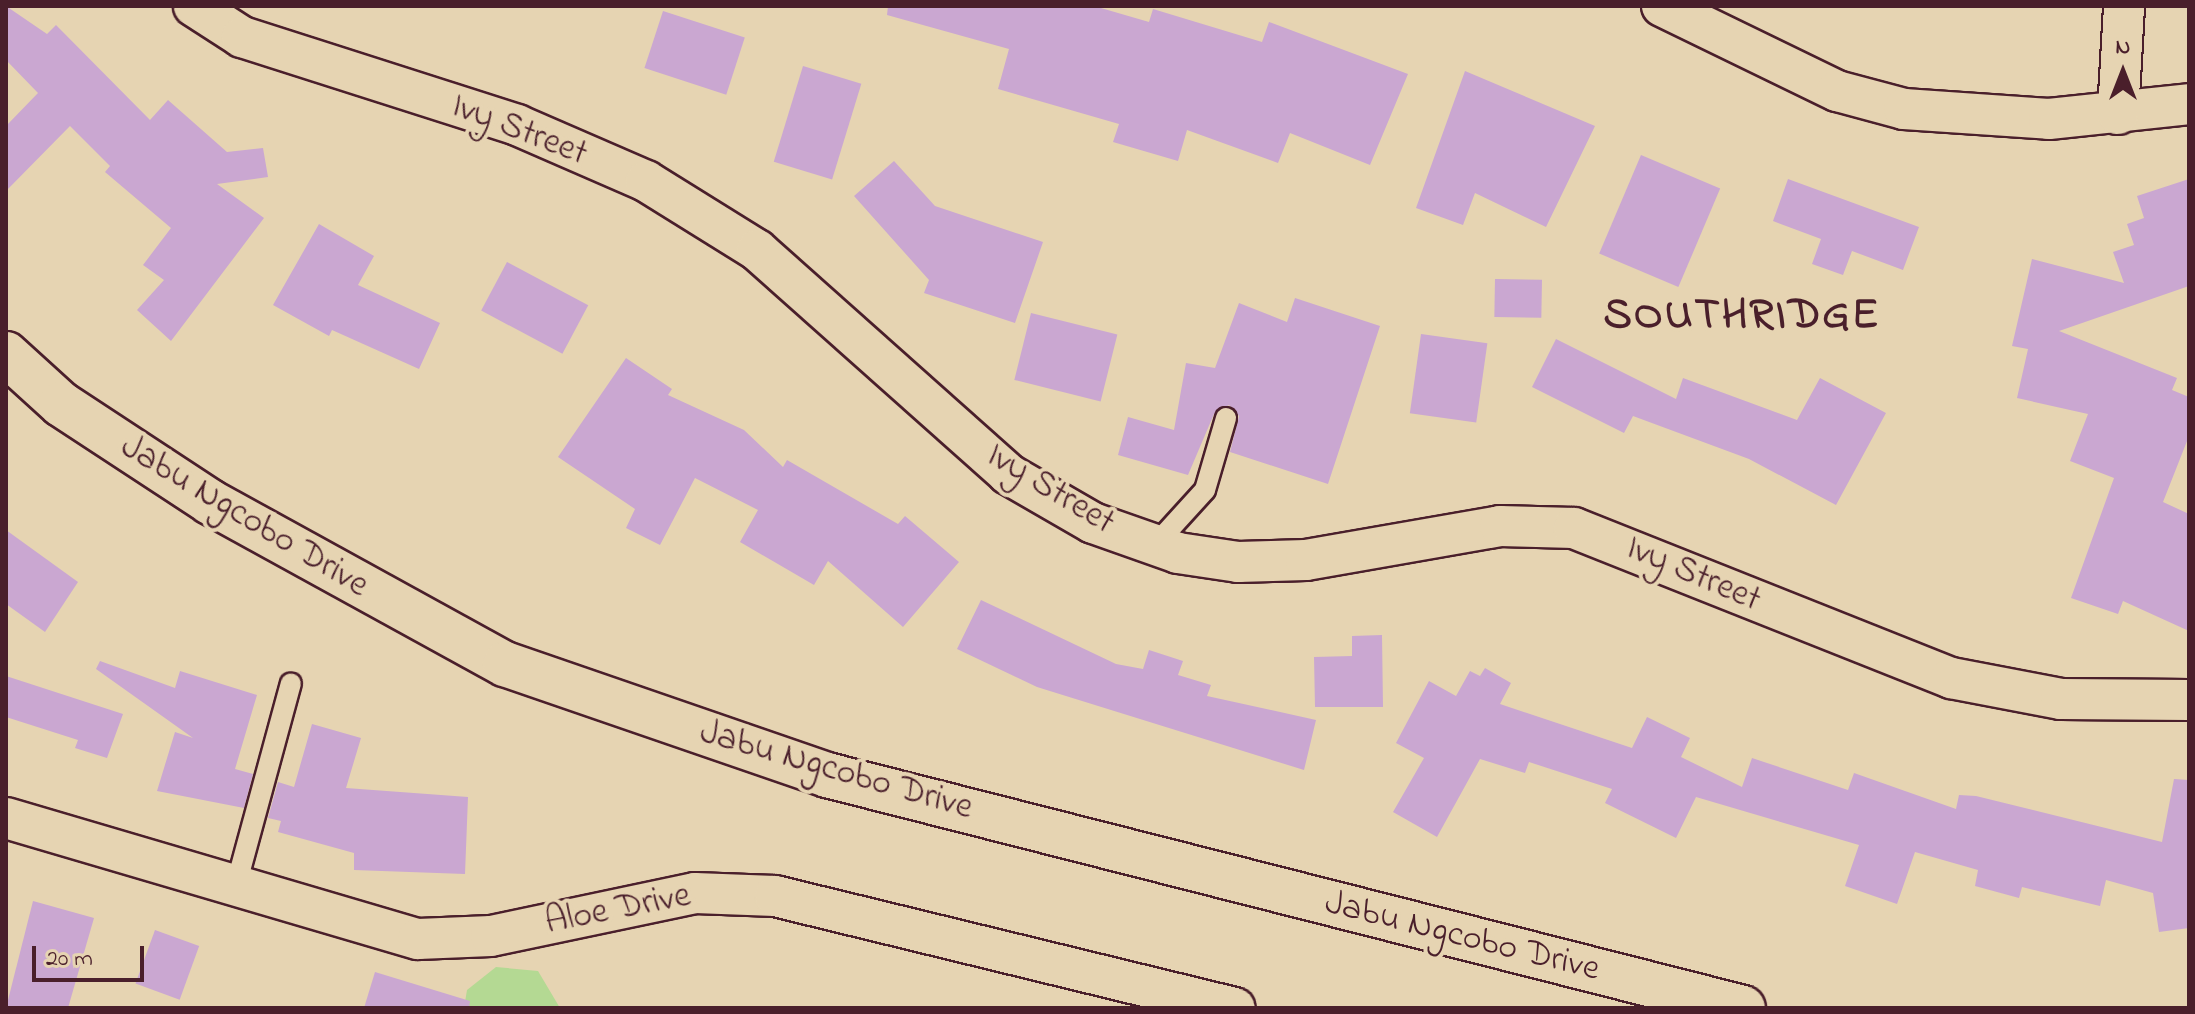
<!DOCTYPE html>
<html>
<head>
<meta charset="utf-8">
<style>
  body { margin:0 }
  #map { position:relative; width:2195px; height:1014px; overflow:hidden; background:#e6d4b2; font-family:"Indie Flower",sans-serif }
  div>[style] { position:absolute }
  .green>* { inset:0; background:#b4d993 }
  .building>* { inset:0; background:#caa7d1; transform-origin:0 0 }
  .roads { filter:drop-shadow(2px 0 #4a1f2b) drop-shadow(-2px 0 #4a1f2b) drop-shadow(0 2px #4a1f2b) drop-shadow(0 -2px #4a1f2b) }
  .service>* { height:20px; margin:-10px; padding:0 10px; transform-origin:10px; border-radius:10px; background:#e6d4b2 }
  .minor>* { height:40px; margin:-20px; padding:0 20px; transform-origin:20px; border-radius:20px; background:#e6d4b2 }
  .secondary>* { height:44px; margin:-22px; padding:0 22px; transform-origin:22px; border-radius:22px; background:#e6d4b2 }
  span { translate:-50% -50%; white-space:nowrap; text-align:center; line-height:1.15; -webkit-text-stroke:8px #e6d4b2; paint-order:stroke }
  .street-label { font-size:36px; color:#4a1f2b }
  .district-label { font-size:44px; color:#4a1f2b; font-weight:700; letter-spacing:2px }
  .frame { position:absolute; inset:0; border:8px solid #4a1f2b; pointer-events:none }
  .north { position:absolute; left:2083px; top:32px; width:80px; height:80px; -webkit-text-stroke:6px #e6d4b2; paint-order:stroke; rotate:0deg; font-size:22px; font-weight:700; line-height:32px; text-align:center; color:#4a1f2b }
  .north::after { content:''; display:block; margin:auto; width:28px; height:36px; background:#4a1f2b; clip-path:polygon(50% 0,100% 100%,50% 72%,0 100%) }
  .scale { position:absolute; left:32px; top:946px; width:112px; height:36px; box-sizing:border-box; border:4px solid #4a1f2b; border-top:0; padding-left:10px; font-size:24px; line-height:28px; white-space:nowrap; color:#4a1f2b; -webkit-text-stroke:6px #e6d4b2; paint-order:stroke }
</style>
</head>
<body>
<div id="map">
  <div class="green">
    <i style="clip-path:polygon(496px 967px,538px 971px,560px 1008px,464px 1008px,467px 990px)"></i>
  </div>
  <div class="building">
    <i style="clip-path:polygon(6px 6px,47px 34px,56px 25px,150px 120px,168px 100px,227px 152px,263px 148px,268px 177px,217px 184px,264px 218px,171px 341px,137px 310px,164px 280px,143px 265px,171px 228px,105px 172px,110px 166px,70px 126px,6px 191px,6px 126px,38px 93px,6px 60px)"></i>
    <i style="clip-path:polygon(888px 6px,1094px 6px,1149px 22px,1153px 9px,1262px 42px,1269px 22px,1408px 74px,1370px 165px,1290px 133px,1278px 163px,1187px 130px,1178px 161px,1113px 142px,1119px 124px,998px 89px,1009px 49px,887px 15px)"></i>
    <i style="left:663px;top:11px;width:86px;height:60px;rotate:18deg"></i>
    <i style="left:803px;top:66px;width:61px;height:100px;rotate:17deg"></i>
    <i style="clip-path:polygon(1465px 71px,1595px 126px,1546px 227px,1475px 193px,1463px 225px,1416px 208px)"></i>
    <i style="left:1641px;top:155px;width:86px;height:107px;rotate:23deg"></i>
    <i style="clip-path:polygon(894px 161px,935px 206px,1043px 242px,1015px 323px,924px 293px,929px 280px,854px 196px)"></i>
    <i style="clip-path:polygon(1788px 179px,1919px 227px,1903px 270px,1852px 251px,1843px 275px,1812px 264px,1821px 239px,1773px 221px)"></i>
    <i style="clip-path:polygon(2189px 179px,2189px 286px,2059px 331px,2177px 378px,2172px 390px,2189px 397px,2189px 436px,2163px 502px,2189px 514px,2189px 631px,2123px 601px,2118px 614px,2071px 598px,2114px 478px,2070px 461px,2088px 414px,2017px 398px,2028px 349px,2012px 346px,2032px 259px,2124px 283px,2113px 252px,2134px 245px,2127px 224px,2144px 218px,2137px 196px)"></i>
    <i style="clip-path:polygon(319px 224px,374px 256px,358px 285px,440px 323px,419px 369px,332px 330px,329px 336px,273px 305px)"></i>
    <i style="left:507px;top:262px;width:92px;height:55px;rotate:28deg"></i>
    <i style="left:1495px;top:279px;width:47px;height:38px;rotate:1deg"></i>
    <i style="clip-path:polygon(1295px 298px,1380px 326px,1328px 484px,1230px 452px,1239px 416px,1229px 405px,1214px 414px,1188px 475px,1118px 455px,1128px 417px,1174px 430px,1186px 363px,1215px 368px,1239px 303px,1287px 322px)"></i>
    <i style="left:1031px;top:313px;width:89px;height:69px;rotate:14deg"></i>
    <i style="left:1421px;top:334px;width:67px;height:80px;rotate:8deg"></i>
    <i style="clip-path:polygon(1556px 339px,1676px 399px,1683px 378px,1797px 420px,1820px 378px,1886px 413px,1836px 505px,1749px 459px,1633px 416px,1624px 433px,1532px 387px)"></i>
    <i style="clip-path:polygon(626px 358px,672px 389px,668px 395px,744px 430px,783px 467px,787px 460px,898px 524px,905px 516px,959px 562px,903px 627px,828px 561px,814px 585px,740px 542px,758px 510px,695px 478px,660px 545px,626px 528px,635px 509px,558px 457px)"></i>
    <i style="clip-path:polygon(6px 530px,78px 582px,45px 632px,6px 604px)"></i>
    <i style="clip-path:polygon(981px 600px,1116px 664px,1143px 669px,1149px 650px,1183px 661px,1178px 675px,1211px 685px,1207px 696px,1316px 720px,1304px 770px,1037px 687px,957px 649px)"></i>
    <i style="clip-path:polygon(1382px 635px,1383px 707px,1315px 707px,1314px 657px,1352px 656px,1352px 636px)"></i>
    <i style="clip-path:polygon(100px 661px,175px 688px,180px 671px,257px 695px,235px 769px,253px 774px,244px 808px,157px 791px,175px 732px,193px 738px,96px 669px)"></i>
    <i style="clip-path:polygon(1485px 668px,1511px 683px,1500px 704px,1632px 748px,1647px 717px,1690px 738px,1681px 757px,1742px 787px,1752px 758px,1848px 790px,1854px 773px,1956px 809px,1959px 795px,1976px 796px,2162px 842px,2174px 779px,2189px 780px,2189px 928px,2159px 932px,2153px 893px,2106px 880px,2100px 906px,2022px 887px,2019px 898px,1975px 886px,1978px 870px,1915px 852px,1897px 904px,1845px 886px,1859px 845px,1696px 797px,1676px 838px,1605px 803px,1612px 789px,1529px 762px,1525px 773px,1480px 759px,1437px 837px,1393px 812px,1424px 758px,1396px 743px,1429px 681px,1456px 696px,1470px 671px,1480px 676px)"></i>
    <i style="clip-path:polygon(6px 676px,123px 714px,107px 758px,75px 748px,78px 740px,6px 717px)"></i>
    <i style="clip-path:polygon(312px 724px,361px 738px,346px 788px,468px 797px,465px 874px,354px 870px,354px 853px,278px 832px,281px 821px,268px 818px,278px 782px,294px 787px)"></i>
    <i style="clip-path:polygon(33px 901px,94px 918px,68px 1008px,6px 1008px)"></i>
    <i style="left:155px;top:930px;width:47px;height:57px;rotate:20deg"></i>
    <i style="clip-path:polygon(375px 972px,470px 1001px,469px 1008px,364px 1008px)"></i>
  </div>
  <div class="roads">
    <div class="service">
      <i style="left:1155px;top:545px;width:74px;rotate:-47.7deg"></i>
      <i style="left:1205px;top:490px;width:75px;rotate:-73.7deg"></i>
      <i style="left:235px;top:889px;width:213px;rotate:-74.8deg"></i>
    </div>
    <div class="minor">
      <i style="left:194px;top:6px;width:57px;rotate:32.9deg"></i>
      <i style="left:242px;top:37px;width:289px;rotate:17.7deg"></i>
      <i style="left:517px;top:125px;width:141px;rotate:23.5deg"></i>
      <i style="left:646px;top:181px;width:131px;rotate:31.9deg"></i>
      <i style="left:757px;top:250px;width:336px;rotate:41.7deg"></i>
      <i style="left:1008px;top:474px;width:98px;rotate:30deg"></i>
      <i style="left:1093px;top:523px;width:90px;rotate:19.4deg"></i>
      <i style="left:1178px;top:553px;width:61px;rotate:8.5deg"></i>
      <i style="left:1238px;top:562px;width:68px;rotate:-1.7deg"></i>
      <i style="left:1306px;top:560px;width:197px;rotate:-9.9deg"></i>
      <i style="left:1500px;top:526px;width:74px;rotate:1.5deg"></i>
      <i style="left:1574px;top:528px;width:406px;rotate:21.7deg"></i>
      <i style="left:1951px;top:678px;width:112px;rotate:10.8deg"></i>
      <i style="left:2061px;top:699px;width:128px;rotate:0.4deg"></i>
      <i style="left:1662px;top:6px;width:195px;rotate:25.9deg"></i>
      <i style="left:1837px;top:91px;width:69px;rotate:15deg"></i>
      <i style="left:1904px;top:109px;width:145px;rotate:3.9deg"></i>
      <i style="left:2049px;top:119px;width:141px;rotate:-6.1deg"></i>
      <i style="left:2118px;top:114px;width:108px;rotate:-86.8deg"></i>
      <i style="left:6px;top:818px;width:429px;rotate:16.4deg"></i>
      <i style="left:418px;top:939px;width:73px;rotate:-2.4deg"></i>
      <i style="left:491px;top:936px;width:208px;rotate:-11.9deg"></i>
      <i style="left:695px;top:893px;width:80px;rotate:2.1deg"></i>
      <i style="left:775px;top:896px;width:473px;rotate:13.7deg"></i>
    </div>
    <div class="secondary">
      <i style="left:6px;top:354px;width:74px;rotate:42.3deg"></i>
      <i style="left:61px;top:404px;width:178px;rotate:33.3deg"></i>
      <i style="left:210px;top:502px;width:337px;rotate:28.8deg"></i>
      <i style="left:505px;top:664px;width:341px;rotate:19deg"></i>
      <i style="left:827px;top:775px;width:945px;rotate:14.27deg"></i>
    </div>
  </div>
  <div class="street-label">
    <span style="left:519px;top:131px;rotate:21deg">Ivy Street</span>
    <span style="left:1050px;top:490px;rotate:31deg">Ivy Street</span>
    <span style="left:244px;top:517px;rotate:31deg">Jabu Ngcobo Drive</span>
    <span style="left:1693px;top:575px;rotate:23deg">Ivy Street</span>
    <span style="left:836px;top:771px;rotate:16deg">Jabu Ngcobo Drive</span>
    <span style="left:618px;top:910px;rotate:-11deg">Aloe Drive</span>
    <span style="left:1462px;top:937px;rotate:14deg">Jabu Ngcobo Drive</span>
  </div>
  <div class="district-label">
    <span style="left:1742px;top:316px">SOUTHRIDGE</span>
  </div>
  <div class="frame"></div>
  <div class="north">N</div>
  <div class="scale">20 m</div>
</div>
</body>
</html>
